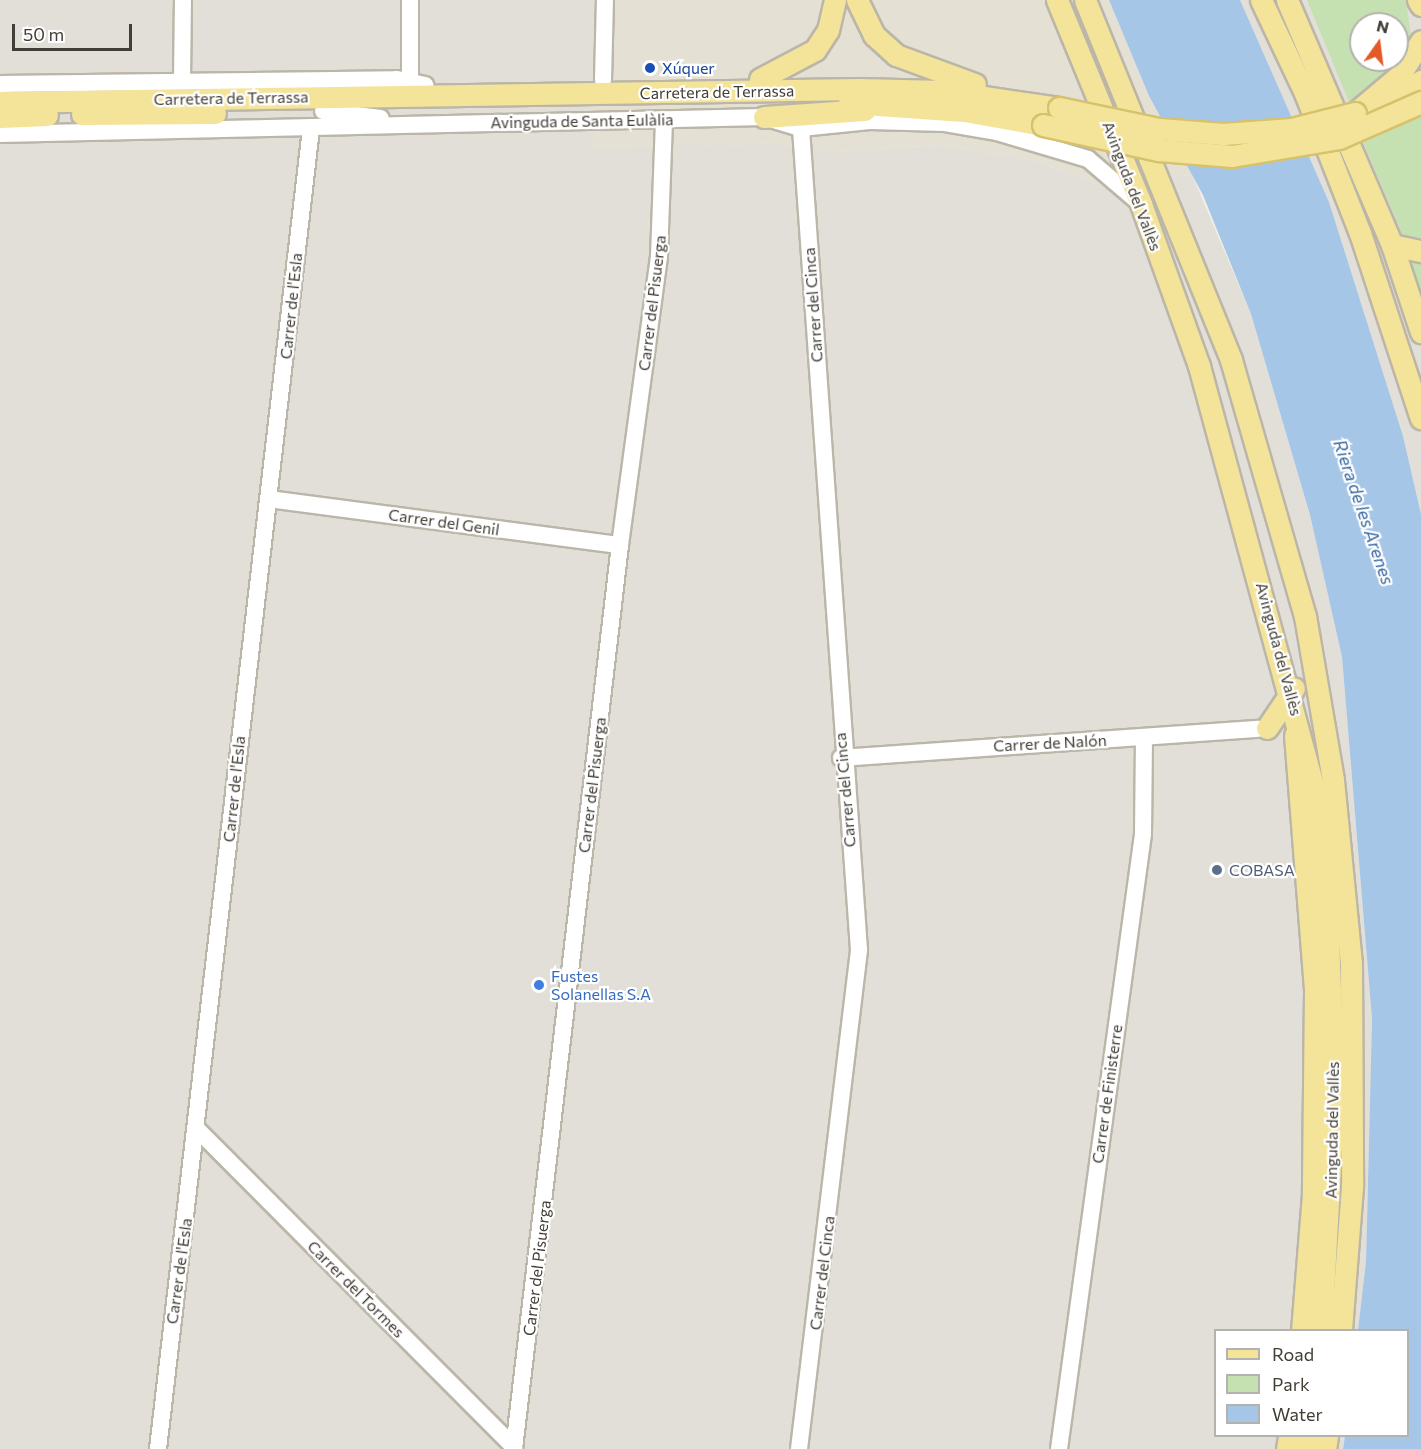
<!DOCTYPE html>
<html>
<head>
<meta charset="utf-8">
<style>
  body { margin:0 }
  #map { position:relative; width:1421px; height:1449px; overflow:hidden; background:#f0eee5; font-family:Commissioner,sans-serif }
  div>[style] { position:absolute }
  .residential>* { inset:0; background:#e4e0d3 }
  .industrial>* { inset:0; background:#e2dfd9 }
  .green>* { inset:0; background:#c6e1b1 }
  .water>* { inset:0; background:#a6c6e8 }
  .roads { filter:drop-shadow(2px 0 #bbb6a8) drop-shadow(-2px 0 #bbb6a8) drop-shadow(0 2px #bbb6a8) drop-shadow(0 -2px #bbb6a8) }
  .minor>* { height:16px; margin:-8px; padding:0 8px; transform-origin:8px; border-radius:8px; background:#fff }
  .major>* { height:21px; margin:-10.5px; padding:0 10.5px; transform-origin:10.5px; border-radius:10.5px; background:#f4e49a }
  .bridges { filter:drop-shadow(2px 0 #d6c26c) drop-shadow(-2px 0 #d6c26c) drop-shadow(0 2px #d6c26c) drop-shadow(0 -2px #d6c26c) }
  .major-bridge>* { height:21px; margin:-10.5px; padding:0 10.5px; transform-origin:10.5px; border-radius:10.5px; background:#f4e49a }
  .dots>* { width:16px; height:16px; translate:-50% -50%; box-sizing:border-box; border:3px solid #fff; border-radius:50% }
  span { translate:-50% -50%; white-space:nowrap; text-align:center; line-height:1.15; -webkit-text-stroke:4.5px #fff; paint-order:stroke }
  .transit-label { font-size:16px; color:#164399 }
  .left { translate:0 -50%; text-align:left }
  .street-label { font-size:16px; color:#423e35 }
  .service-label { font-size:16px; color:#4e5e75 }
  .shop-label { font-size:16px; color:#366cbe }
  .water-label { font-size:18px; color:#3a6aa2; font-style:italic }
  .legend { position:absolute; left:1214px; top:1329px; width:195px; height:108px; box-sizing:border-box; background:#fff; border:2px solid #b3b2ae; margin:0; padding:8px 10px; list-style:none; font-size:18px; color:#423e35 }
  .legend li { display:flex; align-items:center; gap:12px; height:30px }
  .legend b { width:30px; border:2px solid #b3b2ae }
  .north { position:absolute; left:1349px; top:12px; width:60px; height:60px; box-sizing:border-box; background:#fff; border:2px solid #b3b2ae; border-radius:50%; rotate:14deg; font-size:16px; font-weight:700; line-height:24px; text-align:center; color:#423e35 }
  .north::after { content:''; display:block; margin:auto; width:21px; height:27px; background:#e45928; clip-path:polygon(50% 0,100% 100%,50% 72%,0 100%) }
  .scale { position:absolute; left:12px; top:24px; width:120px; height:27px; box-sizing:border-box; border:3px solid #423e35; border-top:0; padding-left:8px; font-size:18px; line-height:21px; white-space:nowrap; color:#423e35; -webkit-text-stroke:4px #fff; paint-order:stroke }
</style>
</head>
<body>
<div id="map">
  <div class="residential">
    <i style="clip-path:polygon(593px 0,1109px 0,1149px 96px,1192px 175px,1097px 184px,1033px 160px,939px 145px,835px 152px,778px 143px,592px 150px)"></i>
  </div>
  <div class="industrial">
    <i style="clip-path:polygon(0 0,593px 0,593px 149px,778px 143px,835px 152px,939px 145px,1033px 160px,1097px 184px,1192px 175px,1251px 314px,1310px 515px,1342px 657px,1372px 1019px,1366px 1261px,1358px 1330px,1216px 1330px,1216px 1436px,1345px 1436px,1343px 1449px,0 1449px)"></i>
    <i style="clip-path:polygon(evenodd,1240px 0,1421px 0,1421px 514px,1403px 436px,1329px 202px,1240px 0,1361px 24px,1397px 24px,1397px 60px,1361px 60px,1361px 24px)"></i>
  </div>
  <div class="green">
    <i style="clip-path:polygon(evenodd,1307px 0,1406px 0,1411px 37px,1389px 73px,1349px 102px,1307px 0,1361px 24px,1397px 24px,1397px 60px,1361px 60px,1361px 24px)"></i>
    <i style="clip-path:polygon(1421px 116px,1421px 238px,1417px 238px,1403px 236px,1363px 142px)"></i>
    <i style="clip-path:polygon(1406px 256px,1421px 257px,1421px 300px)"></i>
  </div>
  <div class="water">
    <i style="clip-path:polygon(1109px 0,1240px 0,1329px 202px,1403px 436px,1421px 514px,1421px 1449px,1343px 1449px,1345px 1436px,1408px 1436px,1408px 1330px,1358px 1330px,1366px 1261px,1372px 1019px,1342px 657px,1310px 515px,1251px 314px,1203px 195px,1149px 96px)"></i>
  </div>
  <div class="roads">
    <div class="minor">
      <i style="left:410px;top:0;width:80px;rotate:90deg"></i>
      <i style="left:182px;top:80px;width:80px;rotate:-89.3deg"></i>
      <i style="left:603px;top:80px;width:80px;rotate:-88.6deg"></i>
      <i style="left:0;top:84px;width:397px;rotate:-0.7deg"></i>
      <i style="left:397px;top:79px;width:29px;rotate:12deg"></i>
      <i style="left:323px;top:111px;width:58px;rotate:6.9deg"></i>
      <i style="left:0;top:134px;width:764px;rotate:-1.27deg"></i>
      <i style="left:764px;top:117px;width:39px;rotate:17deg"></i>
      <i style="left:801px;top:128px;width:69px;rotate:-5.8deg"></i>
      <i style="left:870px;top:121px;width:75px;rotate:1.5deg"></i>
      <i style="left:945px;top:123px;width:53px;rotate:9.8deg"></i>
      <i style="left:997px;top:132px;width:95px;rotate:16.5deg"></i>
      <i style="left:1088px;top:159px;width:65px;rotate:40.6deg"></i>
      <i style="left:269px;top:499px;width:354px;rotate:7.5deg"></i>
      <i style="left:841px;top:758px;width:418px;rotate:-4deg"></i>
      <i style="left:198px;top:1130px;width:448px;rotate:45.1deg"></i>
      <i style="left:158px;top:1449px;width:1330px;rotate:-83.39deg"></i>
      <i style="left:514px;top:1449px;width:910px;rotate:-83.31deg"></i>
      <i style="left:620px;top:545px;width:291px;rotate:-82.3deg"></i>
      <i style="left:659px;top:257px;width:137px;rotate:-87.9deg"></i>
      <i style="left:799px;top:1449px;width:503px;rotate:-83.14deg"></i>
      <i style="left:859px;top:950px;width:824px;rotate:-94.04deg"></i>
      <i style="left:1059px;top:1449px;width:621px;rotate:-82.22deg"></i>
      <i style="left:1143px;top:834px;width:96px;rotate:-89.4deg"></i>
    </div>
    <div class="major">
      <i style="left:857px;top:0;width:39px;rotate:64deg"></i>
      <i style="left:874px;top:35px;width:30px;rotate:42deg"></i>
      <i style="left:896px;top:55px;width:84px;rotate:20.2deg"></i>
      <i style="left:1057px;top:0;width:221px;rotate:67.6deg"></i>
      <i style="left:1141px;top:204px;width:172px;rotate:70.3deg"></i>
      <i style="left:1199px;top:366px;width:434px;rotate:74.8deg"></i>
      <i style="left:1313px;top:785px;width:128px;rotate:83.7deg"></i>
      <i style="left:1327px;top:912px;width:179px;rotate:87.8deg"></i>
      <i style="left:1334px;top:1091px;width:239px;rotate:93.1deg"></i>
      <i style="left:1085px;top:0;width:388px;rotate:67.9deg"></i>
      <i style="left:1231px;top:360px;width:266px;rotate:73.9deg"></i>
      <i style="left:1305px;top:616px;width:166px;rotate:80.3deg"></i>
      <i style="left:1333px;top:780px;width:184px;rotate:84.4deg"></i>
      <i style="left:1351px;top:963px;width:224px;rotate:89.7deg"></i>
      <i style="left:1352px;top:1187px;width:143px;rotate:94.4deg"></i>
      <i style="left:1261px;top:0;width:103px;rotate:64.7deg"></i>
      <i style="left:1305px;top:93px;width:150px;rotate:68.6deg"></i>
      <i style="left:1360px;top:233px;width:195px;rotate:71.8deg"></i>
      <i style="left:1287px;top:0;width:267px;rotate:66.8deg"></i>
      <i style="left:1392px;top:245px;width:92px;rotate:71.6deg"></i>
      <i style="left:1418px;top:0;width:6px;rotate:59deg"></i>
      <i style="left:760px;top:79px;width:62px;rotate:-27.8deg"></i>
      <i style="left:815px;top:50px;width:24px;rotate:-57deg"></i>
      <i style="left:828px;top:30px;width:31px;rotate:-77deg"></i>
      <i style="left:0;top:102px;width:858px;rotate:-0.87deg"></i>
      <i style="left:858px;top:89px;width:85px;rotate:1.3deg"></i>
      <i style="left:943px;top:91px;width:117px;rotate:8.3deg"></i>
      <i style="left:849px;top:103px;width:115px;rotate:4deg"></i>
      <i style="left:964px;top:111px;width:80px;rotate:10deg"></i>
      <i style="left:1381px;top:103px;width:46px;rotate:-28.8deg"></i>
      <i style="left:1355px;top:113px;width:57px;rotate:-40.1deg"></i>
      <i style="left:1399px;top:76px;width:41px;rotate:-57.8deg"></i>
      <i style="left:82px;top:114px;width:133px;rotate:-0.4deg"></i>
      <i style="left:0;top:117px;width:47px;rotate:-2.4deg"></i>
      <i style="left:764px;top:117px;width:101px;rotate:-4deg"></i>
      <i style="left:1392px;top:245px;width:30px;rotate:12deg"></i>
      <i style="left:1267px;top:728px;width:48px;rotate:-56deg"></i>
      <i style="left:1295px;top:735px;width:257px;rotate:85.5deg"></i>
      <i style="left:1315px;top:991px;width:203px;rotate:90.6deg"></i>
      <i style="left:1313px;top:1194px;width:136px;rotate:94.6deg"></i>
      <i style="left:1287px;top:1449px;width:13px;rotate:-81deg"></i>
      <i style="left:1306px;top:1449px;width:13px;rotate:-81deg"></i>
      <i style="left:1325px;top:1449px;width:13px;rotate:-81deg"></i>
    </div>
  </div>
  <div class="bridges">
    <div class="major-bridge">
      <i style="left:1059px;top:108px;width:102px;rotate:11.9deg"></i>
      <i style="left:1159px;top:129px;width:64px;rotate:4.5deg"></i>
      <i style="left:1223px;top:134px;width:69px;rotate:-4.1deg"></i>
      <i style="left:1292px;top:129px;width:65px;rotate:-14.3deg"></i>
      <i style="left:1043px;top:125px;width:119px;rotate:12.2deg"></i>
      <i style="left:1159px;top:150px;width:73px;rotate:4.7deg"></i>
      <i style="left:1232px;top:156px;width:109px;rotate:-9.5deg"></i>
      <i style="left:1339px;top:138px;width:90px;rotate:-23.7deg"></i>
    </div>
  </div>
  <div class="dots">
    <i style="left:650px;top:68px;background:#1a4fb4"></i>
    <i style="left:1217px;top:870px;background:#5c6f8a"></i>
    <i style="left:539px;top:985px;background:#3f7fe0"></i>
  </div>
  <div class="transit-label">
    <span class="left" style="left:662px;top:68px">Xúquer</span>
  </div>
  <div class="street-label">
    <span style="left:717px;top:92px;rotate:-1deg">Carretera de Terrassa</span>
    <span style="left:231px;top:98px;rotate:-1deg">Carretera de Terrassa</span>
    <span style="left:582px;top:121px;rotate:-1deg">Avinguda de Santa Eulàlia</span>
    <span style="left:1132px;top:186px;rotate:69deg">Avinguda del Vallès</span>
    <span style="left:652px;top:303px;rotate:-83deg">Carrer del Pisuerga</span>
    <span style="left:813px;top:305px;rotate:-94deg">Carrer del Cinca</span>
    <span style="left:291px;top:306px;rotate:-84deg">Carrer de l'Esla</span>
    <span style="left:444px;top:522px;rotate:8deg">Carrer del Genil</span>
    <span style="left:1279px;top:649px;rotate:75deg">Avinguda del Vallès</span>
    <span style="left:1050px;top:743px;rotate:-3deg">Carrer de Nalón</span>
    <span style="left:592px;top:785px;rotate:-83deg">Carrer del Pisuerga</span>
    <span style="left:234px;top:789px;rotate:-84deg">Carrer de l'Esla</span>
    <span style="left:845px;top:790px;rotate:-95deg">Carrer del Cinca</span>
    <span style="left:1107px;top:1094px;rotate:-82deg">Carrer de Finisterre</span>
    <span style="left:1332px;top:1130px;rotate:-89deg">Avinguda del Vallès</span>
    <span style="left:537px;top:1268px;rotate:-83deg">Carrer del Pisuerga</span>
    <span style="left:179px;top:1271px;rotate:-82deg">Carrer de l'Esla</span>
    <span style="left:822px;top:1273px;rotate:-83deg">Carrer del Cinca</span>
    <span style="left:356px;top:1289px;rotate:45deg">Carrer del Tormes</span>
  </div>
  <div class="service-label">
    <span class="left" style="left:1229px;top:870px">COBASA</span>
  </div>
  <div class="shop-label">
    <span class="left" style="left:551px;top:985px">Fustes<br>Solanellas S.A</span>
  </div>
  <div class="water-label">
    <span style="left:1364px;top:512px;rotate:71deg">Riera de les Arenes</span>
  </div>
  <ul class="legend">
  <li><b style="height:8px;background:#f4e49a"></b>Road</li>
  <li><b style="height:16px;background:#c6e1b1"></b>Park</li>
  <li><b style="height:16px;background:#a6c6e8"></b>Water</li>
  </ul>
  <div class="north">N</div>
  <div class="scale">50 m</div>
</div>
</body>
</html>
